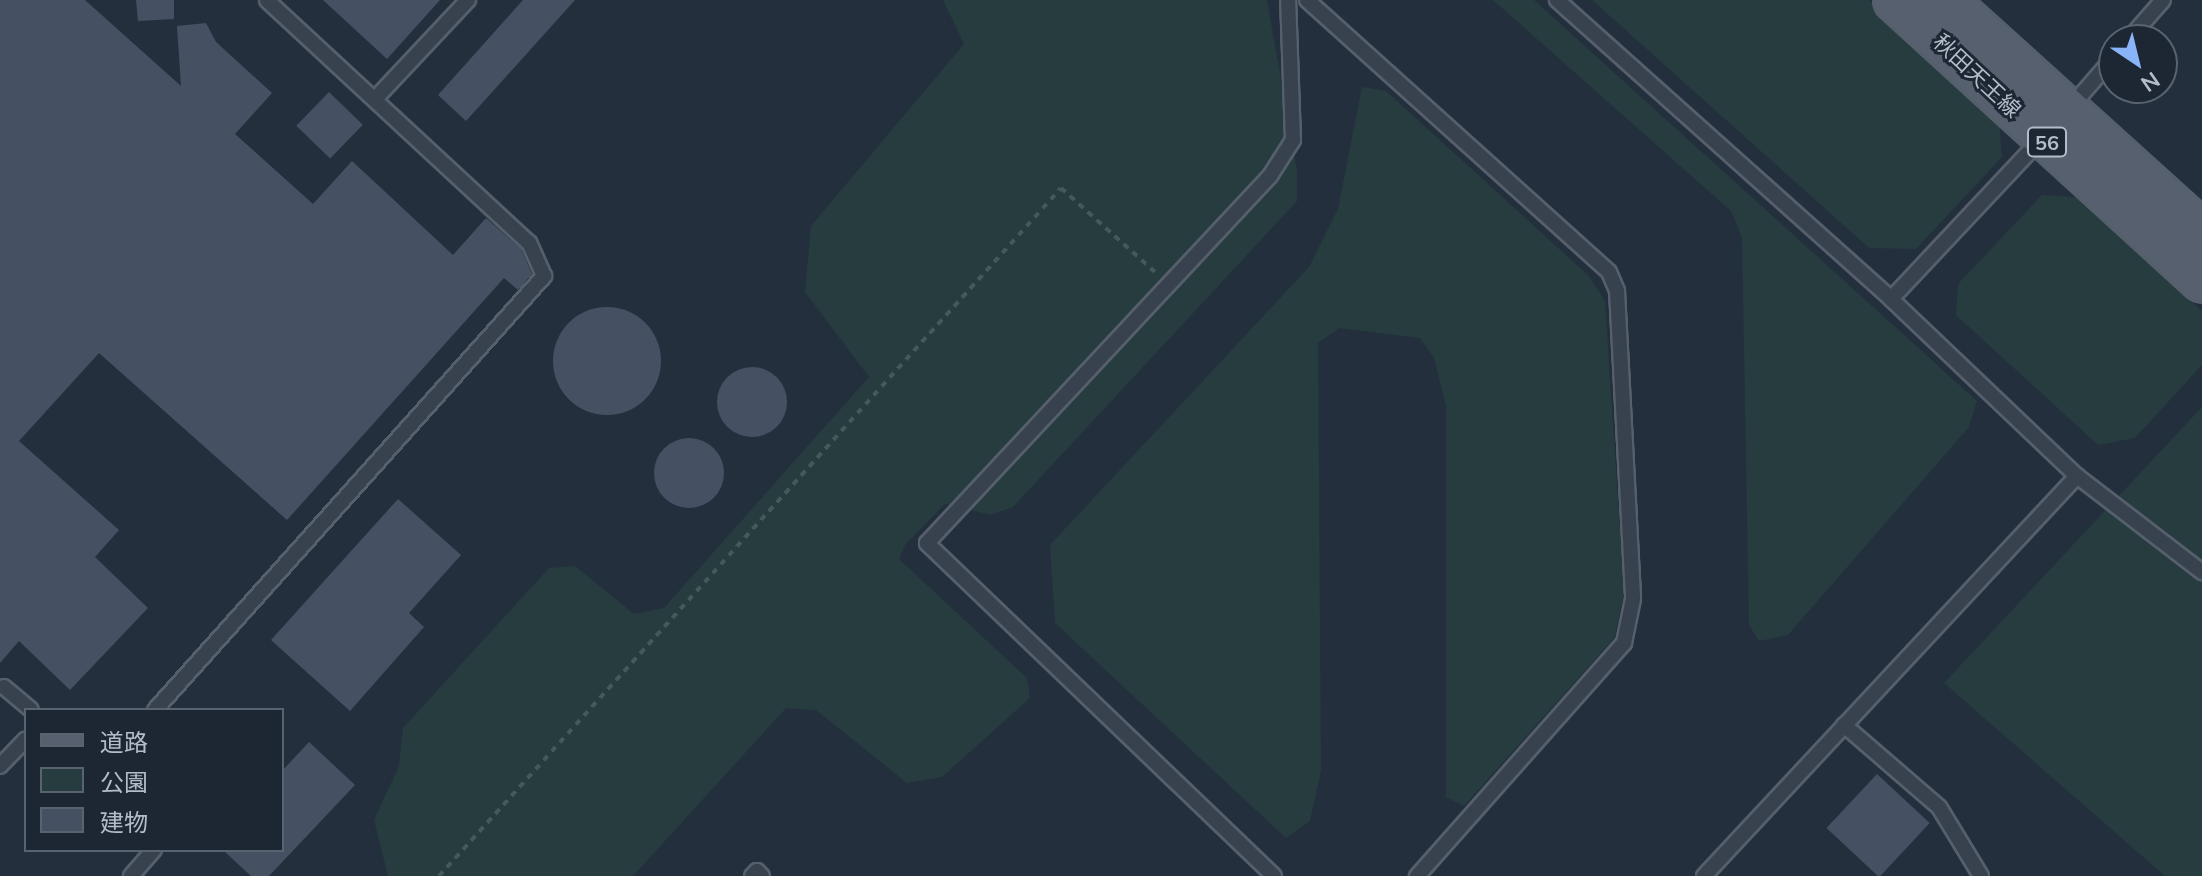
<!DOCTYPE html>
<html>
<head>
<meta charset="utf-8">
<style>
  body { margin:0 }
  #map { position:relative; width:2202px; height:876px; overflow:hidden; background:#242f3e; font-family:Mulish,"Noto Sans JP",sans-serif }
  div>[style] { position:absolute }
  .green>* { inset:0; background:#263c3f }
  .building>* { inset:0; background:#455162; transform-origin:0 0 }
  .round { border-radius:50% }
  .path>* { height:4px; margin-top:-2px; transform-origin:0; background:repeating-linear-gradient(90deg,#44595c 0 6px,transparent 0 12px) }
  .roads { filter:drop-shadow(2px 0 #565f6c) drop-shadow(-2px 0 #565f6c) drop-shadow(0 2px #565f6c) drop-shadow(0 -2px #565f6c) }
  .lane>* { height:14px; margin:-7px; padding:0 7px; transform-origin:7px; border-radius:7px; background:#38414e }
  .primary>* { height:42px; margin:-21px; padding:0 21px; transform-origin:21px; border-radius:21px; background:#56606e }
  span { translate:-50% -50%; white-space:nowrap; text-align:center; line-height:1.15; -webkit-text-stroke:6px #1d2633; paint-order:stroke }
  .shield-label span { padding:2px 6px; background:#1d2633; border:2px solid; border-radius:6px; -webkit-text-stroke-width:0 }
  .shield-label { font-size:20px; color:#b4bcc9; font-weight:700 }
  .street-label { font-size:22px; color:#b4bcc9 }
  .legend { position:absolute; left:24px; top:708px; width:260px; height:144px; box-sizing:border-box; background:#1d2633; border:2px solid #59626f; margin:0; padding:10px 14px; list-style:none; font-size:24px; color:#b4bcc9 }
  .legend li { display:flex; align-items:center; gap:16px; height:40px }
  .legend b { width:40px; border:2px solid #59626f }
  .north { position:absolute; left:2098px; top:24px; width:80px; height:80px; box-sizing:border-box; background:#1d2633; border:2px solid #59626f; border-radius:50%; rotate:145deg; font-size:22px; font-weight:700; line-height:32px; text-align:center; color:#b4bcc9 }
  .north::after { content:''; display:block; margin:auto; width:28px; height:36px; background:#8ab4f8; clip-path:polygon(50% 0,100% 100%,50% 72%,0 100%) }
</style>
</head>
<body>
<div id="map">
  <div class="green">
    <i style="clip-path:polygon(943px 0,1267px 0,1297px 171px,1297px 201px,1013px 507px,991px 515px,945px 504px,905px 545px,899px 559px,1027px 678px,1030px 698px,942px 777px,907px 783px,816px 710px,786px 708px,633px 876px,388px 876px,374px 820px,399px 766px,403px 728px,549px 568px,575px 566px,634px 614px,664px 608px,869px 377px,805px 292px,811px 226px,964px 44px)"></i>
    <i style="clip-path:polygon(1493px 0,1534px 0,1977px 401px,1969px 427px,1788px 635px,1759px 641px,1749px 625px,1742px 238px,1731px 211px)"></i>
    <i style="clip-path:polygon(1592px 0,1869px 0,1999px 120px,2002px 157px,1916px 249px,1869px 248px)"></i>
    <i style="clip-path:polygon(1362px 87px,1386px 91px,1589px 276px,1605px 301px,1624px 592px,1615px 637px,1464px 806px,1446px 797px,1446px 406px,1434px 358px,1420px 338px,1339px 328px,1318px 343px,1321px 771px,1310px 821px,1286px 838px,1055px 623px,1050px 545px,1309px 267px,1338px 209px)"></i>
    <i style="clip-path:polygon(2042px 195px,2076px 197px,2202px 311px,2202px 365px,2135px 438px,2098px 445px,1956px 315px,1958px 284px)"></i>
    <i style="clip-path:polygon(2202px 407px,2202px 876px,2165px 876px,1944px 683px)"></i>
  </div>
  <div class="building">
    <i style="clip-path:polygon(0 0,85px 0,181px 86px,177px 26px,206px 23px,216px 42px,272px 93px,235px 134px,313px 204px,352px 161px,453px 255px,486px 218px,521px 249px,532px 274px,518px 290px,504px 278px,287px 520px,99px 353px,19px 441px,119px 530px,95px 557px,148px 608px,70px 690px,19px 641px,0 663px)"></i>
    <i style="clip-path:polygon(136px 0,174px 0,174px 19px,138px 21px)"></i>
    <i style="clip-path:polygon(323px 0,440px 0,387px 59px)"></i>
    <i style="clip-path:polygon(523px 0,575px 0,466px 121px,438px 95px)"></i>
    <i style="left:329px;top:92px;width:47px;height:47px;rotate:44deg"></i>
    <i class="round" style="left:553px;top:307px;width:108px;height:108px"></i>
    <i class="round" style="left:717px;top:367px;width:70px;height:70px"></i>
    <i class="round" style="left:654px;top:438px;width:70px;height:70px"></i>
    <i style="clip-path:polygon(398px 499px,461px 555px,409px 613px,424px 627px,350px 711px,271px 640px)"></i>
    <i style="clip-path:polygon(309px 742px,355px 785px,269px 876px,251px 876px,223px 850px,282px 850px,282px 771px)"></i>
    <i style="left:1877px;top:774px;width:72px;height:74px;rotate:43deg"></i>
  </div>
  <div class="path">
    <i style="left:439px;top:876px;width:927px;rotate:-47.88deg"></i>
    <i style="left:1061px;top:188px;width:126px;rotate:41.8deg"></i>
  </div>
  <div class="roads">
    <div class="lane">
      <i style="left:1307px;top:0;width:406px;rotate:42deg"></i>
      <i style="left:1609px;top:272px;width:21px;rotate:67deg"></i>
      <i style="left:1617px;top:291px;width:308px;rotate:87deg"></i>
      <i style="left:1633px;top:599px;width:45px;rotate:101.6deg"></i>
      <i style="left:1624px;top:643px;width:312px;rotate:131.6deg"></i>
      <i style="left:1557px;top:0;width:448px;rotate:41.8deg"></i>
      <i style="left:1891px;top:299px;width:257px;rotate:43.6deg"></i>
      <i style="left:2077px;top:476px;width:158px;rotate:37.5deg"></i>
      <i style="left:2128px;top:40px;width:53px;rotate:-48.8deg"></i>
      <i style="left:375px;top:99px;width:136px;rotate:-46.8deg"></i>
      <i style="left:2069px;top:109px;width:69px;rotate:-49.1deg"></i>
      <i style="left:1891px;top:299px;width:219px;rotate:-46.8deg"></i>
      <i style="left:4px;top:687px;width:35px;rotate:40deg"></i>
      <i style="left:155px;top:710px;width:583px;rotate:-48.13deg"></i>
      <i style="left:544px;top:276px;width:36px;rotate:-114deg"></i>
      <i style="left:529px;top:243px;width:357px;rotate:-137.2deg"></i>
      <i style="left:1844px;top:725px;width:125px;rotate:40.8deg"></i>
      <i style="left:1939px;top:807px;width:81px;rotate:58.7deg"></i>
      <i style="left:0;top:766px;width:37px;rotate:-46deg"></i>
      <i style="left:131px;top:876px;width:35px;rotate:-49deg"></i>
      <i style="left:752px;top:876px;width:7px;rotate:-45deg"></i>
      <i style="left:757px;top:871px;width:7px;rotate:45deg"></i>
      <i style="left:1274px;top:876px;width:481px;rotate:-136.2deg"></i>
      <i style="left:927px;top:543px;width:502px;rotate:-46.94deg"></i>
      <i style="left:1270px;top:176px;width:43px;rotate:-57.4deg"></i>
      <i style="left:1293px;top:140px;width:140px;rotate:-92deg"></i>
      <i style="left:1704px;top:876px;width:547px;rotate:-47deg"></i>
    </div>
    <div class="primary">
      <i style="left:1895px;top:0;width:416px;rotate:42.4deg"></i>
      <i style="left:1945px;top:0;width:346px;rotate:42.1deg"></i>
    </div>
  </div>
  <div class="shield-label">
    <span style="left:2047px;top:142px">56</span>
  </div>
  <div class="street-label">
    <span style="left:1977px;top:76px;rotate:43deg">秋田天王線</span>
  </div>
  <ul class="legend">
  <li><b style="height:10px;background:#56606e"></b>道路</li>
  <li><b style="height:22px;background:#263c3f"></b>公園</li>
  <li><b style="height:22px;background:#455162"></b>建物</li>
  </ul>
  <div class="north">N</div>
</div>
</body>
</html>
